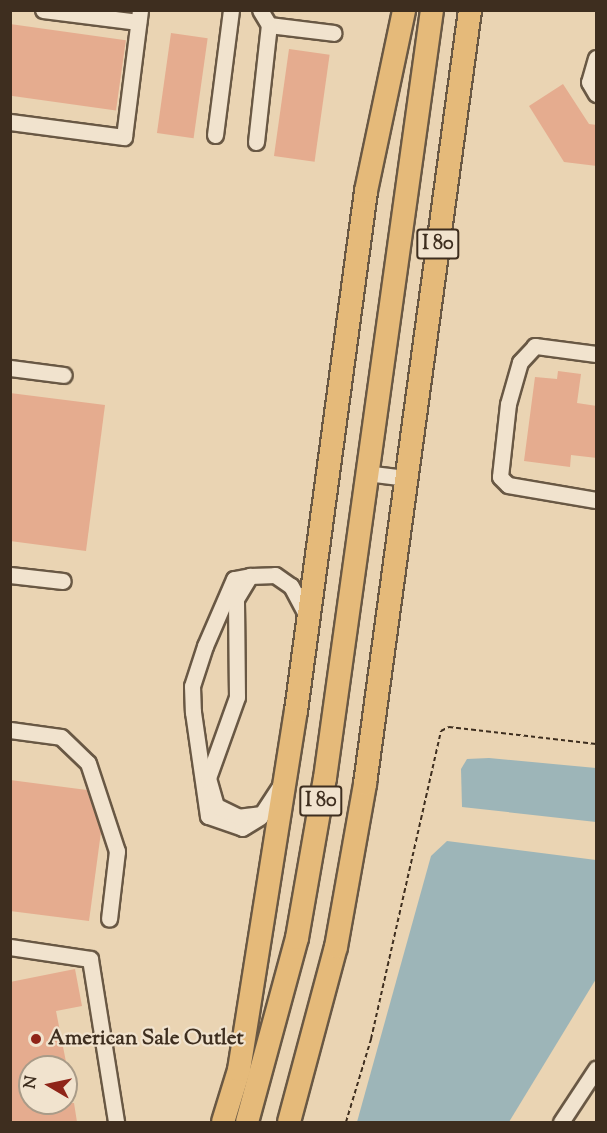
<!DOCTYPE html>
<html>
<head>
<meta charset="utf-8">
<style>
  body { margin:0 }
  #map { position:relative; width:607px; height:1133px; overflow:hidden; background:#ead4b3; font-family:"Sorts Mill Goudy",serif }
  div>[style] { position:absolute }
  .water>* { inset:0; background:#9db5b8 }
  .building>* { inset:0; background:#e5ac8f; transform-origin:0 0 }
  .path>* { height:2px; margin-top:-1px; transform-origin:0; background:repeating-linear-gradient(90deg,#3e2e1f 0 4.5px,transparent 0 7.5px) }
  .roads { filter:drop-shadow(2px 0 #695844) drop-shadow(-2px 0 #695844) drop-shadow(0 2px #695844) drop-shadow(0 -2px #695844) }
  .minor>* { height:15px; margin:-7.5px; padding:0 7.5px; transform-origin:7.5px; border-radius:7.5px; background:#f1e3ce }
  .highway>* { height:22px; margin:-11px; padding:0 11px; transform-origin:11px; border-radius:11px; background:#e5ba7a }
  .dots>* { width:16px; height:16px; translate:-50% -50%; box-sizing:border-box; border:3px solid #f1e3ce; border-radius:50% }
  span { translate:-50% -50%; white-space:nowrap; text-align:center; line-height:1.15; -webkit-text-stroke:4.5px #f1e3ce; paint-order:stroke }
  .shield-label span { padding:2px 4px; background:#f1e3ce; border:2px solid; border-radius:4px; -webkit-text-stroke-width:0 }
  .shield-label { font-size:20px; color:#3e2e1f; font-weight:700 }
  .poi-label { font-size:21px; color:#3e2e1f; font-weight:700 }
  .left { translate:0 -50%; text-align:left }
  .frame { position:absolute; inset:0; border:12px solid #3e2e1f; pointer-events:none }
  .north { position:absolute; left:18px; top:1055px; width:60px; height:60px; box-sizing:border-box; background:#f1e3ce; border:2px solid #a99b88; border-radius:50%; rotate:279deg; font-size:16px; font-weight:700; line-height:24px; text-align:center; color:#3e2e1f }
  .north::after { content:''; display:block; margin:auto; width:21px; height:27px; background:#8f2418; clip-path:polygon(50% 0,100% 100%,50% 72%,0 100%) }
</style>
</head>
<body>
<div id="map">
  <div class="water">
    <i style="clip-path:polygon(489px 758px,596px 768px,596px 822px,462px 807px,461px 769px,467px 759px)"></i>
    <i style="clip-path:polygon(447px 841px,596px 860px,596px 979px,509px 1122px,357px 1122px,431px 856px)"></i>
  </div>
  <div class="building">
    <i style="left:10px;top:24px;width:117px;height:71px;rotate:8deg"></i>
    <i style="left:171px;top:33px;width:37px;height:101px;rotate:8deg"></i>
    <i style="left:289px;top:49px;width:41px;height:108px;rotate:8deg"></i>
    <i style="clip-path:polygon(563px 84px,589px 124px,597px 125px,597px 166px,564px 162px,529px 106px)"></i>
    <i style="clip-path:polygon(558px 371px,581px 374px,577px 403px,597px 406px,597px 458px,571px 455px,570px 467px,524px 461px,535px 377px,557px 379px)"></i>
    <i style="clip-path:polygon(10px 393px,105px 405px,86px 551px,10px 541px)"></i>
    <i style="clip-path:polygon(10px 780px,87px 790px,101px 832px,89px 921px,10px 911px)"></i>
    <i style="clip-path:polygon(75px 969px,82px 1006px,56px 1011px,67px 1067px,30px 1067px,30px 1103px,74px 1103px,77px 1122px,10px 1122px,10px 982px)"></i>
  </div>
  <div class="path">
    <i style="left:346px;top:1122px;width:87px;rotate:-73.2deg"></i>
    <i style="left:371px;top:1039px;width:316px;rotate:-77.2deg"></i>
    <i style="left:441px;top:731px;width:9px;rotate:-27deg"></i>
    <i style="left:449px;top:727px;width:148px;rotate:6.6deg"></i>
  </div>
  <div class="roads">
    <div class="minor">
      <i style="left:43px;top:10px;width:96px;rotate:7.2deg"></i>
      <i style="left:269px;top:25px;width:65px;rotate:7deg"></i>
      <i style="left:596px;top:58px;width:25px;rotate:106deg"></i>
      <i style="left:589px;top:82px;width:14px;rotate:60deg"></i>
      <i style="left:10px;top:122px;width:115px;rotate:7.5deg"></i>
      <i style="left:124px;top:137px;width:128px;rotate:-82.8deg"></i>
      <i style="left:215px;top:135px;width:126px;rotate:-82.7deg"></i>
      <i style="left:256px;top:142px;width:118px;rotate:-83.7deg"></i>
      <i style="left:269px;top:25px;width:17px;rotate:-121deg"></i>
      <i style="left:596px;top:354px;width:62px;rotate:-172.5deg"></i>
      <i style="left:535px;top:346px;width:22px;rotate:133deg"></i>
      <i style="left:520px;top:362px;width:44px;rotate:105.9deg"></i>
      <i style="left:508px;top:404px;width:73px;rotate:96.3deg"></i>
      <i style="left:500px;top:477px;width:11px;rotate:45deg"></i>
      <i style="left:508px;top:485px;width:89px;rotate:9.7deg"></i>
      <i style="left:10px;top:368px;width:54px;rotate:7.4deg"></i>
      <i style="left:366px;top:473px;width:40px;rotate:7.1deg"></i>
      <i style="left:10px;top:575px;width:53px;rotate:6.5deg"></i>
      <i style="left:250px;top:576px;width:16px;rotate:169deg"></i>
      <i style="left:234px;top:579px;width:73px;rotate:113.4deg"></i>
      <i style="left:205px;top:646px;width:42px;rotate:108deg"></i>
      <i style="left:192px;top:686px;width:26px;rotate:88deg"></i>
      <i style="left:193px;top:712px;width:105px;rotate:81.8deg"></i>
      <i style="left:208px;top:816px;width:36px;rotate:19deg"></i>
      <i style="left:242px;top:828px;width:21px;rotate:-31deg"></i>
      <i style="left:10px;top:730px;width:51px;rotate:7.8deg"></i>
      <i style="left:61px;top:737px;width:37px;rotate:44deg"></i>
      <i style="left:88px;top:763px;width:93px;rotate:71.8deg"></i>
      <i style="left:117px;top:851px;width:68px;rotate:96.7deg"></i>
      <i style="left:280px;top:786px;width:33px;rotate:123deg"></i>
      <i style="left:262px;top:814px;width:23px;rotate:173deg"></i>
      <i style="left:239px;top:817px;width:25px;rotate:-154deg"></i>
      <i style="left:216px;top:806px;width:29px;rotate:-106deg"></i>
      <i style="left:208px;top:778px;width:86px;rotate:-70.3deg"></i>
      <i style="left:237px;top:697px;width:98px;rotate:-90.6deg"></i>
      <i style="left:236px;top:599px;width:27px;rotate:-59deg"></i>
      <i style="left:250px;top:576px;width:25px;rotate:-2deg"></i>
      <i style="left:275px;top:575px;width:19px;rotate:35deg"></i>
      <i style="left:291px;top:586px;width:36px;rotate:62deg"></i>
      <i style="left:10px;top:947px;width:81px;rotate:8.5deg"></i>
      <i style="left:90px;top:959px;width:165px;rotate:80.9deg"></i>
      <i style="left:561px;top:1122px;width:64px;rotate:-56.6deg"></i>
    </div>
    <div class="highway">
      <i style="left:223px;top:1122px;width:54px;rotate:-72.9deg"></i>
      <i style="left:239px;top:1070px;width:363px;rotate:-81deg"></i>
      <i style="left:296px;top:711px;width:525px;rotate:-82.33deg"></i>
      <i style="left:366px;top:191px;width:185px;rotate:-78.1deg"></i>
      <i style="left:247px;top:1122px;width:191px;rotate:-74.8deg"></i>
      <i style="left:297px;top:938px;width:162px;rotate:-80.1deg"></i>
      <i style="left:325px;top:778px;width:775px;rotate:-82.07deg"></i>
      <i style="left:289px;top:1122px;width:181px;rotate:-75deg"></i>
      <i style="left:336px;top:947px;width:166px;rotate:-79.9deg"></i>
      <i style="left:365px;top:784px;width:781px;rotate:-82.27deg"></i>
    </div>
  </div>
  <div class="dots">
    <i style="left:36px;top:1039px;background:#8f2418"></i>
  </div>
  <div class="shield-label">
    <span style="left:438px;top:244px">I 80</span>
    <span style="left:321px;top:801px">I 80</span>
  </div>
  <div class="poi-label">
    <span class="left" style="left:48px;top:1039px">American Sale Outlet</span>
  </div>
  <div class="frame"></div>
  <div class="north">N</div>
</div>
</body>
</html>
